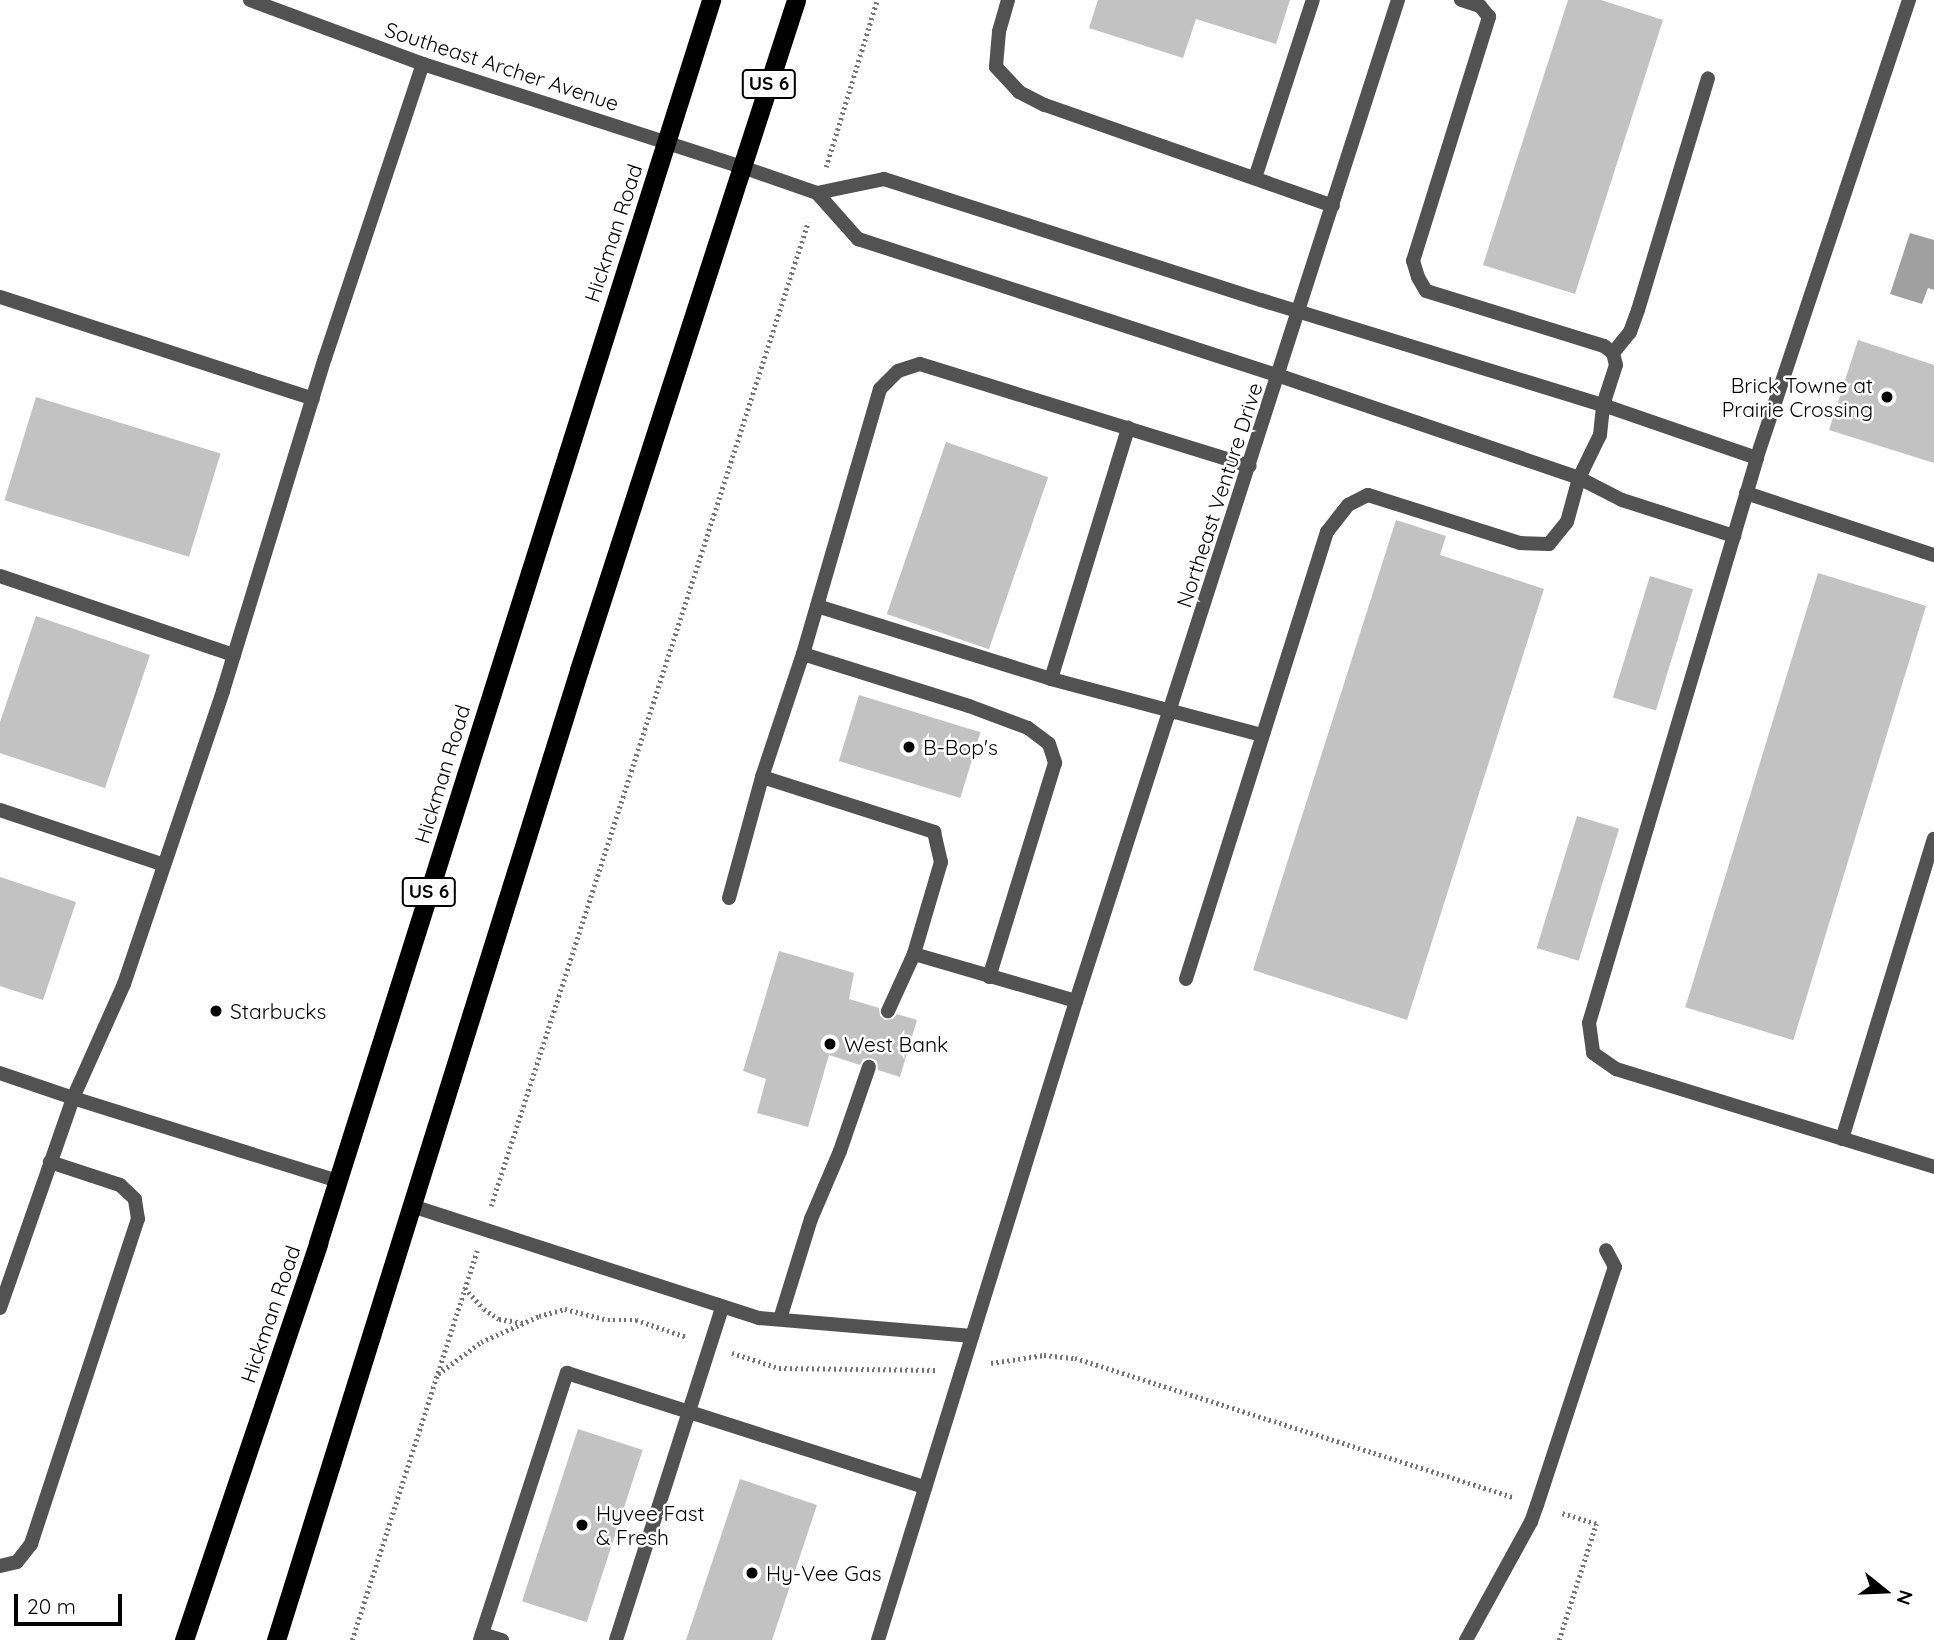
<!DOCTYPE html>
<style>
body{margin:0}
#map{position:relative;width:1934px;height:1640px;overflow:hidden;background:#fff;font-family:Quicksand,sans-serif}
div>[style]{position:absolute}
.water>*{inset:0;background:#a0a0a0}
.building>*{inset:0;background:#c2c2c2;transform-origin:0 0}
.path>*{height:4.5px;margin-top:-2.25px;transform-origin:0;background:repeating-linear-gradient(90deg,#747474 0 2px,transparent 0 5.5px)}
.service>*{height:14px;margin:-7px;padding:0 7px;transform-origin:7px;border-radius:7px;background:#525252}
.minor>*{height:14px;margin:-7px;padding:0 7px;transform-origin:7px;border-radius:7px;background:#525252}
.trunk>*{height:19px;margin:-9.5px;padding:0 9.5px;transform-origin:9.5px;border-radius:9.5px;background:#000}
.dots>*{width:19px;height:19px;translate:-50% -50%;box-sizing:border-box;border:4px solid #fff;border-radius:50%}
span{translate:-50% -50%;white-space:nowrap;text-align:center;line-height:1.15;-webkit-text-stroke:5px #fff;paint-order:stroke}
.shield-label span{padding:2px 5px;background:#fff;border:2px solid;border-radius:5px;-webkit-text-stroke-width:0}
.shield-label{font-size:19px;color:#000;font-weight:700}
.street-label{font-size:21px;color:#000}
.poi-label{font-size:21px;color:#000}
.right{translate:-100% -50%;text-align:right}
.left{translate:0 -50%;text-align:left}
.north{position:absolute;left:1850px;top:1556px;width:70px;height:70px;-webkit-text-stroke:5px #fff;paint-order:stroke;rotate:108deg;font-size:19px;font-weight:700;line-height:28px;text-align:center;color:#000}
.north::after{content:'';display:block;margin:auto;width:24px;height:32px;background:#000;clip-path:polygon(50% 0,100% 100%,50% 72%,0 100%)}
.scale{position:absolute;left:14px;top:1594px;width:108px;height:32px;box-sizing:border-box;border:4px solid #000;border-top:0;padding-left:9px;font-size:21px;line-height:24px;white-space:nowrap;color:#000;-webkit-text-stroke:5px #fff;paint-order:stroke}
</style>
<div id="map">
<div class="water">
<div style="clip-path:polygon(1910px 233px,1934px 240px,1934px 290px,1928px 288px,1922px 304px,1890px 294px)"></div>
</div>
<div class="building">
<div style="clip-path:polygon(1098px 0,1290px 0,1276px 44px,1196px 19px,1183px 58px,1089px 28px)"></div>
<div style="clip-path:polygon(1568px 0,1601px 0,1663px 20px,1575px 294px,1483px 265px)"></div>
<div style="clip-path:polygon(1858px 340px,1934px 365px,1934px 463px,1829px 430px)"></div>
<div style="left:36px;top:397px;width:193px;height:108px;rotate:17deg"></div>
<div style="left:946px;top:442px;width:108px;height:182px;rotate:19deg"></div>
<div style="clip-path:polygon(1396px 520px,1446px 536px,1440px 555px,1544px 589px,1407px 1020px,1253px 970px)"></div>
<div style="left:1818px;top:573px;width:113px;height:454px;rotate:17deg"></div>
<div style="left:1650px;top:576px;width:45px;height:127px;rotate:17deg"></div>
<div style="clip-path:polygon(36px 616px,150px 655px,105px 788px,0 753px,0 722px)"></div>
<div style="left:859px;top:695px;width:127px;height:69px;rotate:17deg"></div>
<div style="left:1577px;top:816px;width:44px;height:138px;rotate:17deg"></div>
<div style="clip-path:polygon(0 877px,76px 902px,43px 1000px,0 986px)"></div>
<div style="clip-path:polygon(779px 951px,854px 973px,849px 999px,879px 1008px,880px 1016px,885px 1020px,893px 1019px,897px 1014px,917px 1020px,900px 1077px,878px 1070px,877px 1061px,871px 1058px,863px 1059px,860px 1065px,829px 1055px,808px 1127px,757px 1113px,766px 1079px,743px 1071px)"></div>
<div style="left:578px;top:1429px;width:68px;height:181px;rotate:18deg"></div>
<div style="clip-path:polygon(740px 1479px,817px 1505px,772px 1640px,686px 1640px)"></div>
</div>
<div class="path">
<div style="left:826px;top:167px;width:175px;rotate:-73deg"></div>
<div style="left:491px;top:1206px;width:1034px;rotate:-72.14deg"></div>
<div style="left:465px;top:1288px;width:28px;rotate:48deg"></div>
<div style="left:484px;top:1309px;width:18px;rotate:34deg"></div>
<div style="left:499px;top:1319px;width:25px;rotate:9deg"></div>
<div style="left:732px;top:1353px;width:49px;rotate:17.7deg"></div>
<div style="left:779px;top:1368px;width:158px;rotate:0.7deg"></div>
<div style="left:991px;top:1363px;width:54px;rotate:-8.6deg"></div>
<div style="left:1044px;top:1355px;width:31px;rotate:6deg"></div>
<div style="left:1075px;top:1358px;width:460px;rotate:17.6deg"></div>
<div style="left:438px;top:1374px;width:54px;rotate:-36.7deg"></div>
<div style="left:481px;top:1342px;width:64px;rotate:-24.1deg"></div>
<div style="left:539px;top:1316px;width:27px;rotate:-15deg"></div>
<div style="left:565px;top:1309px;width:44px;rotate:14.3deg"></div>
<div style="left:608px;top:1320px;width:28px"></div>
<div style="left:636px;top:1320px;width:54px;rotate:18.4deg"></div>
<div style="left:352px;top:1640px;width:409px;rotate:-72.2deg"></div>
<div style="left:1559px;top:1640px;width:122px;rotate:-72.3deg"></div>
<div style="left:1596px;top:1524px;width:37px;rotate:-163deg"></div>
</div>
<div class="service">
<div style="left:1008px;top:0;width:33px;rotate:106deg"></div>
<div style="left:999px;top:32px;width:35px;rotate:95deg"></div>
<div style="left:996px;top:67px;width:34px;rotate:47deg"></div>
<div style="left:1019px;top:92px;width:29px;rotate:27deg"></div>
<div style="left:1045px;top:105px;width:305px;rotate:19.3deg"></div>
<div style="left:742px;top:167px;width:79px;rotate:19.1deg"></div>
<div style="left:817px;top:193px;width:62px;rotate:48.3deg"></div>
<div style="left:858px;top:239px;width:444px;rotate:18deg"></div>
<div style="left:1280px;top:376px;width:316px;rotate:18.8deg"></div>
<div style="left:1579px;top:478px;width:48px;rotate:27.1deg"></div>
<div style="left:1622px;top:500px;width:118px;rotate:17.8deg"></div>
<div style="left:1255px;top:178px;width:187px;rotate:-72deg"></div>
<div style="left:817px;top:193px;width:68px;rotate:-11.8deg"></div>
<div style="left:884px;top:179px;width:396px;rotate:17.8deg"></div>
<div style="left:1261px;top:300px;width:358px;rotate:17.1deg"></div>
<div style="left:1603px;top:405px;width:163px;rotate:19deg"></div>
<div style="left:0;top:297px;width:329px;rotate:18deg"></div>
<div style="left:1613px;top:353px;width:27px;rotate:-51deg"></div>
<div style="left:1630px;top:332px;width:23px;rotate:-70deg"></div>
<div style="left:1638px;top:310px;width:242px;rotate:-73.2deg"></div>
<div style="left:0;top:576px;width:247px;rotate:18.7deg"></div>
<div style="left:817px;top:606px;width:245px;rotate:17.3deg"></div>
<div style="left:1051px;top:679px;width:218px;rotate:14.9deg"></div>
<div style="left:803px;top:654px;width:174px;rotate:17.4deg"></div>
<div style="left:969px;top:706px;width:63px;rotate:20.4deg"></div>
<div style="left:1028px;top:728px;width:26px;rotate:37deg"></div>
<div style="left:1049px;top:744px;width:20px;rotate:72deg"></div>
<div style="left:1055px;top:763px;width:224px;rotate:107.1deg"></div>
<div style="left:1051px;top:679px;width:263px;rotate:-72.9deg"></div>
<div style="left:762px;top:777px;width:181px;rotate:17.7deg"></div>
<div style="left:934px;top:832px;width:31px;rotate:77deg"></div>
<div style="left:941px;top:862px;width:96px;rotate:106.4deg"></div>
<div style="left:0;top:810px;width:173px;rotate:18.5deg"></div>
<div style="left:729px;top:898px;width:125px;rotate:-74.7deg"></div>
<div style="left:762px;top:777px;width:130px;rotate:-71.6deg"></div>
<div style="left:803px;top:654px;width:276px;rotate:-73.8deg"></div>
<div style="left:880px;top:389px;width:25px;rotate:-45deg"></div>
<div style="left:898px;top:371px;width:23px;rotate:-18deg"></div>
<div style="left:920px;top:364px;width:345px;rotate:17.2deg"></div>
<div style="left:1186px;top:979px;width:469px;rotate:-72.5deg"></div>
<div style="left:1327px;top:532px;width:34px;rotate:-52deg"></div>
<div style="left:1348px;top:505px;width:22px;rotate:-27deg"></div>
<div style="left:1368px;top:495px;width:159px;rotate:17.5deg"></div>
<div style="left:1520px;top:543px;width:29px;rotate:2deg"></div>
<div style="left:1549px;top:544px;width:28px;rotate:-51deg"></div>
<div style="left:1567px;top:522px;width:46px;rotate:-74.7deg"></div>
<div style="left:1579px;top:478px;width:48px;rotate:-64deg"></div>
<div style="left:1600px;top:435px;width:30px;rotate:-84deg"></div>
<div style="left:1603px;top:405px;width:42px;rotate:-72deg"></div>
<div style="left:1616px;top:365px;width:12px;rotate:-104deg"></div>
<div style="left:1613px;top:353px;width:11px;rotate:-142deg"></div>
<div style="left:1604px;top:346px;width:186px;rotate:-162.8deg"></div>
<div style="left:1426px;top:291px;width:16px;rotate:-120deg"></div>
<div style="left:1418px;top:277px;width:17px;rotate:-107deg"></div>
<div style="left:1413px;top:261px;width:256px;rotate:-72.7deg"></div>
<div style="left:1489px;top:17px;width:14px;rotate:-129deg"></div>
<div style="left:1480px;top:6px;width:20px;rotate:-162deg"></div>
<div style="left:0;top:1073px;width:77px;rotate:18.9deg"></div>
<div style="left:73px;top:1098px;width:125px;rotate:-65.9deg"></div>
<div style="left:124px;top:984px;width:309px;rotate:-71.3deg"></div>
<div style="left:223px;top:691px;width:348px;rotate:-73deg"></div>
<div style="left:325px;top:358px;width:310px;rotate:-71.6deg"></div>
<div style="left:1842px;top:1139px;width:314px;rotate:-73deg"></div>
<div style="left:412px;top:1206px;width:365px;rotate:17.9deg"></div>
<div style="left:759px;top:1318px;width:214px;rotate:4.8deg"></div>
<div style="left:0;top:1308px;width:222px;rotate:-70.8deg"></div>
<div style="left:73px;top:1098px;width:278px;rotate:17.4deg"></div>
<div style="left:780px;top:1319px;width:105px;rotate:-72.8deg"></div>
<div style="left:811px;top:1219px;width:74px;rotate:-66.9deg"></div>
<div style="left:840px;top:1151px;width:89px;rotate:-71deg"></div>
<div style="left:0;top:1566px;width:17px;rotate:-13deg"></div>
<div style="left:17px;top:1562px;width:23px;rotate:-52deg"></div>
<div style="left:31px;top:1544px;width:342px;rotate:-71.8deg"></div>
<div style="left:138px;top:1219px;width:20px;rotate:-99deg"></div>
<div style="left:135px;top:1199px;width:21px;rotate:-137deg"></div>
<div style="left:120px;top:1185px;width:74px;rotate:-161.8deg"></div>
<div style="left:482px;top:1634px;width:21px;rotate:17deg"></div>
<div style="left:480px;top:1640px;width:281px;rotate:-72deg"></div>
<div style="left:567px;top:1373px;width:376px;rotate:17.7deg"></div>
<div style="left:616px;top:1640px;width:349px;rotate:-72.3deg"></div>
<div style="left:878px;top:1640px;width:669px;rotate:-72.78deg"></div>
<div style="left:1076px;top:1001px;width:169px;rotate:-163.8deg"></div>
<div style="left:914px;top:954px;width:63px;rotate:114.5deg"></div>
<div style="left:1466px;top:1640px;width:135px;rotate:-61.2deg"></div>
<div style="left:1531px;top:1522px;width:18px;rotate:-71deg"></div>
<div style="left:1537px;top:1505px;width:250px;rotate:-71.9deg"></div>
<div style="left:1615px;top:1267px;width:19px;rotate:-118deg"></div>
</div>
<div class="minor">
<div style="left:250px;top:0;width:184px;rotate:20.3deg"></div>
<div style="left:423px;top:64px;width:335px;rotate:17.9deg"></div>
<div style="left:1909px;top:0;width:483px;rotate:108.4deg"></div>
<div style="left:1757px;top:458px;width:589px;rotate:106.56deg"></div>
<div style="left:1589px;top:1023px;width:30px;rotate:82deg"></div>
<div style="left:1593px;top:1053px;width:28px;rotate:35deg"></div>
<div style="left:1616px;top:1069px;width:333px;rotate:17.1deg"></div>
<div style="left:1746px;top:493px;width:198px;rotate:18.3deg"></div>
<div style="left:1076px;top:1001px;width:1052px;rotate:-72.17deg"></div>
</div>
<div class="trunk">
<div style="left:184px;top:1640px;width:419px;rotate:-71.3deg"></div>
<div style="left:318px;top:1243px;width:1304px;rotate:-72.45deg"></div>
<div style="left:276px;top:1640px;width:1016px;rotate:-72.65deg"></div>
<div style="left:579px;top:670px;width:704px;rotate:-72.05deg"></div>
</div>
<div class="dots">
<div style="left:1887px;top:397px;background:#000"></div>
<div style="left:909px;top:747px;background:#000"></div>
<div style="left:216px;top:1011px;background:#000"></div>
<div style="left:830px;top:1044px;background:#000"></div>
<div style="left:582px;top:1525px;background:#000"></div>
<div style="left:752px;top:1573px;background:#000"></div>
</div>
<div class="shield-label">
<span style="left:769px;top:84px">US 6</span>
<span style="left:429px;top:892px">US 6</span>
</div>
<div class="street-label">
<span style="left:502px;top:66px;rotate:18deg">Southeast Archer Avenue</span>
<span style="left:613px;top:233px;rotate:-72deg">Hickman Road</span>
<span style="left:1219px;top:495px;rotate:-72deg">Northeast Venture Drive</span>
<span style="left:442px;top:774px;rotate:-73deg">Hickman Road</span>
<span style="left:270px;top:1314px;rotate:-71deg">Hickman Road</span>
</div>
<div class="poi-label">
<span class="right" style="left:1873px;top:397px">Brick Towne at<br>Prairie Crossing</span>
<span class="left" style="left:923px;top:747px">B-Bop's</span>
<span class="left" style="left:230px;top:1011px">Starbucks</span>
<span class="left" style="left:844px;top:1044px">West Bank</span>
<span class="left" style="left:596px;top:1525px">Hyvee Fast<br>&amp; Fresh</span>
<span class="left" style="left:766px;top:1573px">Hy-Vee Gas</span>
</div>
<div class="north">N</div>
<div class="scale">20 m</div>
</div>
